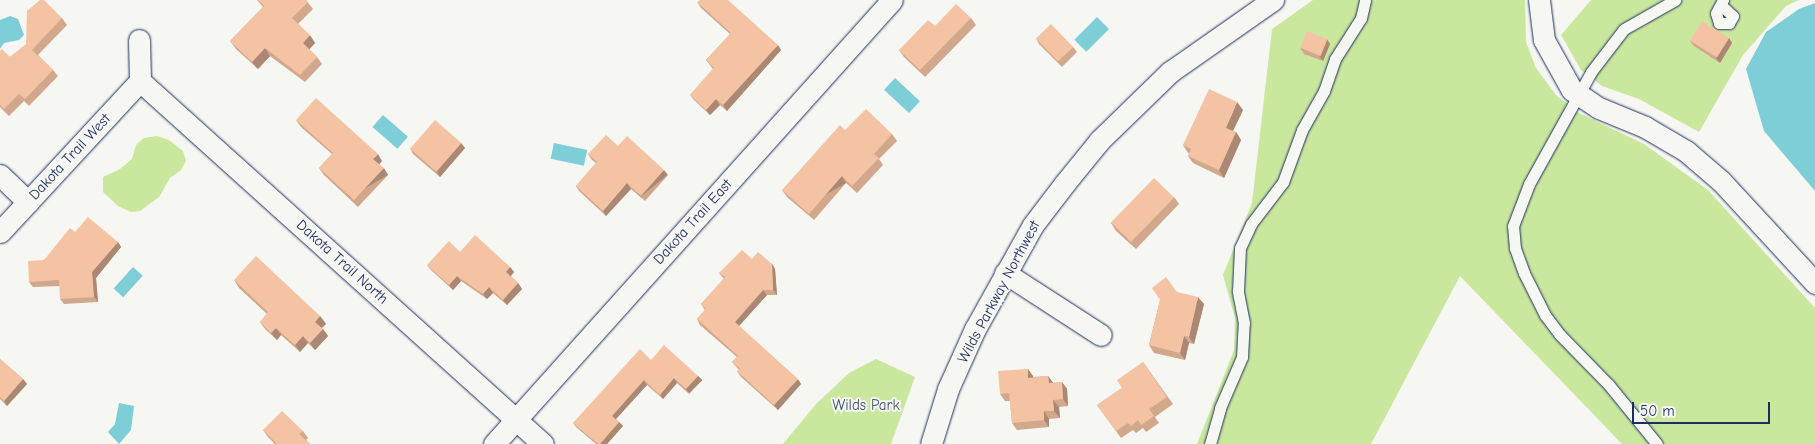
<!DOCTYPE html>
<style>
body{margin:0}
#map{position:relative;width:1815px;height:444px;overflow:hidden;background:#f6f6f2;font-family:"Comic Neue",sans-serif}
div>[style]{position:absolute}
.green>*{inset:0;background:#cae79e}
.water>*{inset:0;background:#7dced7;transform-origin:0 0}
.roads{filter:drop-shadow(0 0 1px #1b2f5e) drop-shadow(0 0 1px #1b2f5e)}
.service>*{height:11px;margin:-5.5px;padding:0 5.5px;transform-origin:5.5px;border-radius:5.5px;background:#f6f6f2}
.minor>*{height:21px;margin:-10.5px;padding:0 10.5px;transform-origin:10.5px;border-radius:10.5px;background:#f6f6f2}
.wall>*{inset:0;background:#d2a88d}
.shaded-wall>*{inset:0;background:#ab8873;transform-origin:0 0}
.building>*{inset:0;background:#f4c3a4;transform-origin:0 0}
span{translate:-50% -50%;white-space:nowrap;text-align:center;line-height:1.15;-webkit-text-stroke:4px #f6f6f2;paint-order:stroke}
.street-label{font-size:15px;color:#1b2f5e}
.park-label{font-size:15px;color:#3e546b}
.scale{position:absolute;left:1632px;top:402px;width:138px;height:22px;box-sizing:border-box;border:2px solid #1b2f5e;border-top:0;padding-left:6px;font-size:15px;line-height:18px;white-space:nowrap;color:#1b2f5e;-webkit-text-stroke:4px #f6f6f2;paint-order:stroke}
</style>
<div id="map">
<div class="green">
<div style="clip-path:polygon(1313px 0,1525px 0,1526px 42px,1536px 68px,1556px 95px,1579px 113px,1644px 144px,1708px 190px,1815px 308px,1815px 444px,1622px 444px,1460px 276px,1371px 444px,1197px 444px,1234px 350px,1235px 318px,1223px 275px,1252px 203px,1272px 29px)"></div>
<div style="clip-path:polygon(1591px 0,1799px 0,1786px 6px,1743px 55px,1699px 132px,1639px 99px,1602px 86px,1581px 70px,1561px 35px)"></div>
<div style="clip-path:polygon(157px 136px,169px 140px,183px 151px,186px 161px,181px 170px,170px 178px,159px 197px,140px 211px,131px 212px,118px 206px,103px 192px,103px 177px,120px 169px,132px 159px,136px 145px,144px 138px)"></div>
<div style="clip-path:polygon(876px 359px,915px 377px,891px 444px,783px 444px,816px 404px,849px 373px)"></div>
</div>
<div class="water">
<div style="clip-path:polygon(1815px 3px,1815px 191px,1764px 131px,1746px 69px,1766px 32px,1799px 9px)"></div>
<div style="clip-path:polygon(10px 16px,18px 19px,24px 35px,19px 40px,4px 43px,0 49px,0 20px)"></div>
<div style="left:1097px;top:17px;width:17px;height:32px;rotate:45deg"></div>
<div style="left:895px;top:78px;width:34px;height:16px;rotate:43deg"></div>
<div style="left:383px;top:115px;width:33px;height:16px;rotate:41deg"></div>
<div style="left:554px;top:143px;width:34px;height:16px;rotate:12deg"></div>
<div style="left:133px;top:267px;width:13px;height:29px;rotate:42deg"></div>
<div style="clip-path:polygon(119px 403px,134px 406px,131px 430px,119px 444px,108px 432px,115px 424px)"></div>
</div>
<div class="roads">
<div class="service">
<div style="left:1721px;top:5px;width:16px;rotate:43deg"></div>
<div style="left:1733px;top:16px;width:8px;rotate:120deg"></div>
<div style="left:1729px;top:23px;width:10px;rotate:180deg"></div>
<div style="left:1719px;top:23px;width:10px;rotate:-107deg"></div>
<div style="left:1716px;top:13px;width:15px;rotate:-62deg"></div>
<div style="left:1210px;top:444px;width:37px;rotate:-74deg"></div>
<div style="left:1220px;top:408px;width:56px;rotate:-66.7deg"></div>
<div style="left:1242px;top:357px;width:34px;rotate:-87deg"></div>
<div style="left:1244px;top:323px;width:33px;rotate:-101deg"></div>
<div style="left:1238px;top:291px;width:43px;rotate:-87.3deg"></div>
<div style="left:1240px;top:248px;width:26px;rotate:-65deg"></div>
<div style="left:1251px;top:224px;width:53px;rotate:-52.7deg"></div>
<div style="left:1283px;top:182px;width:55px;rotate:-69.9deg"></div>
<div style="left:1302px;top:130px;width:45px;rotate:-60.6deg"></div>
<div style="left:1324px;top:91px;width:34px;rotate:-71deg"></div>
<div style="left:1335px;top:59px;width:49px;rotate:-57.6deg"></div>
<div style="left:1361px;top:18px;width:18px;rotate:-77deg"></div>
<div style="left:1657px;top:444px;width:77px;rotate:-129.2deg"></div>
<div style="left:1608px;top:384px;width:69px;rotate:-134.4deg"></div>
<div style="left:1560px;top:335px;width:25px;rotate:-127deg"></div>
<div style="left:1545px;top:315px;width:47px;rotate:-116.6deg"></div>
<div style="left:1524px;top:273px;width:27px;rotate:-110deg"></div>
<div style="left:1515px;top:248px;width:22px;rotate:-95deg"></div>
<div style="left:1513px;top:226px;width:45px;rotate:-69.1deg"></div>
<div style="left:1529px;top:184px;width:128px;rotate:-61deg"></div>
<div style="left:1591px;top:72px;width:54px;rotate:-52.5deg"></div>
<div style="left:1624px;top:29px;width:59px;rotate:-29.6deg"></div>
</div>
<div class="minor">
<div style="left:1539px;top:0;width:40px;rotate:82.9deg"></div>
<div style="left:1544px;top:40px;width:57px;rotate:60.8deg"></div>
<div style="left:1572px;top:90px;width:32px;rotate:34deg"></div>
<div style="left:1599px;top:108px;width:50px;rotate:22.4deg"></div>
<div style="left:1645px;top:127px;width:48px;rotate:30.3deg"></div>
<div style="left:1686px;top:151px;width:46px;rotate:40.6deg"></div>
<div style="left:1721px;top:181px;width:139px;rotate:47.3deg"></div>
<div style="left:139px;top:40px;width:41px;rotate:88.6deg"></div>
<div style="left:140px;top:81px;width:542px;rotate:42.01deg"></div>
<div style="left:0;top:175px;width:39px;rotate:44deg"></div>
<div style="left:0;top:232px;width:206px;rotate:-47.2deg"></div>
<div style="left:1005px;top:273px;width:114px;rotate:32.9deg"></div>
<div style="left:494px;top:444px;width:596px;rotate:-48.13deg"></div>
<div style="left:931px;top:444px;width:58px;rotate:-72.8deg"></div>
<div style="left:948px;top:389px;width:66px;rotate:-65.8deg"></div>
<div style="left:975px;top:329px;width:119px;rotate:-60.9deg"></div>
<div style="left:1033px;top:225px;width:53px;rotate:-52.7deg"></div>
<div style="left:1065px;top:183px;width:55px;rotate:-50.9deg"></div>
<div style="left:1100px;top:140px;width:98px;rotate:-44.2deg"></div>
<div style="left:1170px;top:72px;width:126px;rotate:-35deg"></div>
</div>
</div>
<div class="wall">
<div style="clip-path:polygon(257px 0,306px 0,313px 9px,298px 24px,315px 43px,309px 49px,317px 57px,322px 64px,305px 82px,270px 56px,258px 69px,236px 49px,230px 41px,263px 7px)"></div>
<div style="clip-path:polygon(697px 2px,781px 50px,727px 111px,720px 105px,710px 115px,694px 100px,690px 95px,713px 69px,706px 60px,730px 34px,701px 8px)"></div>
<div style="clip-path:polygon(62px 18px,67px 25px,38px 55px,53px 70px,58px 76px,29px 106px,24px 101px,9px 116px,0 107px,0 51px,10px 57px)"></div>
<div style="clip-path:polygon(971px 18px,976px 25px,925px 77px,904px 57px,899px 50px,935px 26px)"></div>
<div style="clip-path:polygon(1036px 38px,1073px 47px,1077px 52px,1062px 67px,1039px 44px)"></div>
<div style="clip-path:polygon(1729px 38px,1732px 43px,1720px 63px,1694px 46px,1690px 41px)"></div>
<div style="clip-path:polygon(1330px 44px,1323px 61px,1304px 54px,1300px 48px)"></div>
<div style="clip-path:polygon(1243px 110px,1233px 131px,1236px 132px,1241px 140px,1224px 178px,1193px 163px,1188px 156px,1189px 153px,1188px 153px,1183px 145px)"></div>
<div style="clip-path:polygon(296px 120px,382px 161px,379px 164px,388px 175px,358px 207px,324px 175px,319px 168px,332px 154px,301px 127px)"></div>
<div style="clip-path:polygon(845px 130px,892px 134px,897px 141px,879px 159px,883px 165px,857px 193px,846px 183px,814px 220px,787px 197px,782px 190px)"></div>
<div style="clip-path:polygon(461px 143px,465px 148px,440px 177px,413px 154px,410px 148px)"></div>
<div style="clip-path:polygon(618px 146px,668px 175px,645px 201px,631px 189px,606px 216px,579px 191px,576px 186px,596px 163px,592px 160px,588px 154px)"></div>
<div style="clip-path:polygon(1174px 197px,1179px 204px,1136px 249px,1116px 231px,1111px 223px)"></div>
<div style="clip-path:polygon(75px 232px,118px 242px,121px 247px,96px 278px,98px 302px,64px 304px,60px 299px,60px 286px,33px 287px,29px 282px,44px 260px)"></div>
<div style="clip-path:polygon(460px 252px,510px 267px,514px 272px,511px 276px,518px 283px,522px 289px,507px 305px,493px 293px,487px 299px,461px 281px,453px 290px,431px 270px,427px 265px)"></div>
<div style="clip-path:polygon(752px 259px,772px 264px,775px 269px,777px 295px,767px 295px,739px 326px,801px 384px,778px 410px,741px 377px,737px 371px,739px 370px,732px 362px,737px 357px,700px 325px,697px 319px,705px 310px,701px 304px,724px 279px,719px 273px)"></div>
<div style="clip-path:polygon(234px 280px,320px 316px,326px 324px,322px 328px,328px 336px,315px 350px,308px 343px,300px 352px,281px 335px,277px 340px,265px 329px,260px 322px,267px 314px,239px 288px)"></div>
<div style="clip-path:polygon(1177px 292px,1204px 304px,1194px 344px,1189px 343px,1185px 360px,1154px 353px,1149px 345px,1160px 300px)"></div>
<div style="clip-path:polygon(0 359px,23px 379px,27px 384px,7px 406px,0 399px)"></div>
<div style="clip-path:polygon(651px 360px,698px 376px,702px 380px,689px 394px,677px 383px,663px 399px,647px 385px,616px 419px,623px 426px,607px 444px,596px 444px,576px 427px,573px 423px)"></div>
<div style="clip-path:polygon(1143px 362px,1173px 404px,1155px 417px,1159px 423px,1146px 432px,1143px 428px,1136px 433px,1133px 430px,1121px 438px,1097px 405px,1122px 388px)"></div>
<div style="clip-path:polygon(1028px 369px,1033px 377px,1048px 376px,1053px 383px,1062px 382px,1067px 389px,1068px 406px,1059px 407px,1060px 418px,1049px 419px,1049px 427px,1017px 430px,1012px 423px,1010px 401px,1005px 401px,1000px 394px)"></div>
<div style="clip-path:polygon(263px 430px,303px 431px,308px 438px,306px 440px,310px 444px,275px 444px,268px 437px)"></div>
</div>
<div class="shaded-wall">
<div style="clip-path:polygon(310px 35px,315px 43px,308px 51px,303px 43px)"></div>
<div style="clip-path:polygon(1729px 38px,1732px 43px,1720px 63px,1716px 58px)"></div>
<div style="clip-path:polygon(1327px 39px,1330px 44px,1323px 61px,1319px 56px)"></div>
<div style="clip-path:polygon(778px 45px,781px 50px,727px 111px,723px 105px)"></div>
<div style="clip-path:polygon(265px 48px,270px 56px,258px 69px,252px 62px)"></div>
<div style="clip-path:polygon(716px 99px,720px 105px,710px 115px,706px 110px)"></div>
<div style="clip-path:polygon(1237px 102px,1243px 110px,1231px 135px,1226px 128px)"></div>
<div style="clip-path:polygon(1236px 132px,1241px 140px,1224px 178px,1219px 170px)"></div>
<div style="clip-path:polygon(461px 143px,465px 148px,440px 177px,436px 171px)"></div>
<div style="clip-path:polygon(378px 154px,382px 161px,378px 166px,373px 159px)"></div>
<div style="left:384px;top:168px;width:8px;height:44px;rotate:60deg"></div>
<div style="left:664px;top:170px;width:6px;height:35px;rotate:51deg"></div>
<div style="left:842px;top:176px;width:8px;height:50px;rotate:60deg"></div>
<div style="clip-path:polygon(627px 183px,631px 189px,606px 216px,603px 211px)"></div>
<div style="clip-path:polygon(118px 242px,121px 247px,96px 278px,98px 302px,94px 297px,92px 272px)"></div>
<div style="clip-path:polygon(772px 264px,775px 269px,777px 295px,773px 290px)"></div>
<div style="clip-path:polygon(510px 267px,514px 272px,510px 277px,506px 272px)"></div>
<div style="clip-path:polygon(457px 276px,461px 281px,453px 290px,449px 285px)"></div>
<div style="clip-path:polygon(518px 283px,522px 289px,507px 305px,503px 300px)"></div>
<div style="clip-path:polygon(489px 287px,493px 293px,487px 299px,483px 294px)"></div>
<div style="clip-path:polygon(763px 290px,767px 295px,738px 327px,735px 322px)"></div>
<div style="clip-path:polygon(1198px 297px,1204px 304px,1194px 344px,1189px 337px)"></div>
<div style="clip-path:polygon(320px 316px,326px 324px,320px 329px,315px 322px)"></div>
<div style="clip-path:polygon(276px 328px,281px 335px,277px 340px,271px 333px)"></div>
<div style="clip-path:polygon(323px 329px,328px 336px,315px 350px,310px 343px)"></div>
<div style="clip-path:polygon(303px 336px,308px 343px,300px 352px,295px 345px)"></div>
<div style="clip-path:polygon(1184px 336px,1189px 343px,1185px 360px,1180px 353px)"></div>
<div style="clip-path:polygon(1028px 369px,1033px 376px,1034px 385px,1028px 378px)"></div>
<div style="left:698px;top:376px;width:6px;height:18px;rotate:45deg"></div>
<div style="clip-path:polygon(1048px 376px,1054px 384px,1049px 383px)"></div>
<div style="clip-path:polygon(674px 378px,677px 383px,663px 399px,660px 395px)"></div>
<div style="clip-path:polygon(23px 379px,27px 384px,7px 406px,4px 401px)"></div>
<div style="clip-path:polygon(798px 379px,801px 384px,778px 410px,774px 405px)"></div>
<div style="clip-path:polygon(644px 380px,647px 385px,615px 420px,612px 416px)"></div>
<div style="clip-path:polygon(1062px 382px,1067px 389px,1068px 406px,1063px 399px)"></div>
<div style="clip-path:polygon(1053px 400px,1059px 407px,1060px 418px,1054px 411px)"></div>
<div style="clip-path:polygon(1044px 411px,1049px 419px,1049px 427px,1044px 420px)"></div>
<div style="clip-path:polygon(619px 422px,623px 426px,607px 444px,600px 444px)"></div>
</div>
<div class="building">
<div style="clip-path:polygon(40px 0,44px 0,62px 18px,32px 50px,53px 70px,25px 99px,19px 94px,4px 109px,0 105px,0 51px,2px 49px,10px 57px,26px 44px,27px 11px)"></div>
<div style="clip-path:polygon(258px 0,306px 0,308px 2px,292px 18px,310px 35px,303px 43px,317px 57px,300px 75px,265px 48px,252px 62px,230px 41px,264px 6px)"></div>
<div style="clip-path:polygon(700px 0,728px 0,778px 45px,723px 105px,716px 99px,706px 110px,690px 95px,714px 68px,706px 60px,731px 33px,697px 2px)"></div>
<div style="clip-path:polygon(956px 4px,971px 18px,920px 70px,899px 50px,928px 20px,935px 26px)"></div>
<div style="left:1702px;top:21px;width:32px;height:23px;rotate:32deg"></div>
<div style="left:1051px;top:24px;width:32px;height:21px;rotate:46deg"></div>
<div style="left:1307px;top:31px;width:22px;height:18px;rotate:22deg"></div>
<div style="clip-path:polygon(1209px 89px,1237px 102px,1226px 128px,1236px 132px,1219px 170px,1188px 156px,1191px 149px,1183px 145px)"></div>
<div style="clip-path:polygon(316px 98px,378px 154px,373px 159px,384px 168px,354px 200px,319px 168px,333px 153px,296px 120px)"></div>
<div style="clip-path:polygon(866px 109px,892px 134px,874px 154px,879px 158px,852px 186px,842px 176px,809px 214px,782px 190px,840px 125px,845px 130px)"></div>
<div style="left:435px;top:120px;width:35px;height:38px;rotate:41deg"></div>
<div style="clip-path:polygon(606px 135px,618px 146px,627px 136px,664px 170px,641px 196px,627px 183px,603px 211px,576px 186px,597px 162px,588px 154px)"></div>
<div style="left:1154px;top:178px;width:28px;height:62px;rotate:44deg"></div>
<div style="clip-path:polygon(88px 217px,118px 242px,92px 272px,94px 297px,60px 299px,59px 280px,29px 282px,28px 261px,44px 260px,70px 228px,75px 232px)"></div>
<div style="clip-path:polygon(475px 235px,510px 267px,506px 272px,518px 283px,503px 300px,489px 287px,483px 294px,457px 276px,449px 285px,427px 265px,449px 241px,460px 252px)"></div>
<div style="clip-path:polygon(742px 250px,752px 259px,758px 252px,772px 264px,773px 290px,763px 290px,735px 322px,798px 379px,774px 405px,737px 371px,740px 369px,732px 362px,738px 356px,697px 319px,706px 309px,701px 304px,725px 277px,719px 273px)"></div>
<div style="clip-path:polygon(256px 256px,320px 316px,315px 322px,323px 329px,310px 343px,303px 336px,295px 345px,276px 328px,271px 333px,260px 322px,268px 312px,234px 280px)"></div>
<div style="clip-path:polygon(1166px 277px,1177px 292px,1198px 297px,1189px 337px,1184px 336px,1180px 353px,1149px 345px,1160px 300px,1152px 288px)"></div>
<div style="clip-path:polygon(664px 345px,698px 376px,686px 389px,674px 378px,660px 395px,644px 380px,612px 416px,619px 422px,600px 444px,598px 444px,573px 423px,640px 349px,651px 360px)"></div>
<div style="clip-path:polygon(0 359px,23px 379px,4px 401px,0 397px)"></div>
<div style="clip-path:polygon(1143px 362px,1167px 397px,1149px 409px,1154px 416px,1141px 425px,1138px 420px,1131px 426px,1128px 423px,1116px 431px,1097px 405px,1122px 388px,1117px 380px)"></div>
<div style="clip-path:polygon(1028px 369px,1028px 378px,1048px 376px,1049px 383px,1062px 382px,1063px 399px,1053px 400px,1054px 411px,1044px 411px,1044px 420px,1012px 423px,1009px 393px,1000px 394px,998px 371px)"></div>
<div style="clip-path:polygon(282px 411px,303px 431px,299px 434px,310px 444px,277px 444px,263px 430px)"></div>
</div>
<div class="street-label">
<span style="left:70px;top:157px;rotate:-47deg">Dakota Trail West</span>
<span style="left:693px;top:222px;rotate:-48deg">Dakota Trail East</span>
<span style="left:342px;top:262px;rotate:42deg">Dakota Trail North</span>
<span style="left:999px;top:292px;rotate:-62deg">Wilds Parkway Northwest</span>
</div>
<div class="park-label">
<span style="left:866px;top:406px">Wilds Park</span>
</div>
<div class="scale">50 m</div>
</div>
